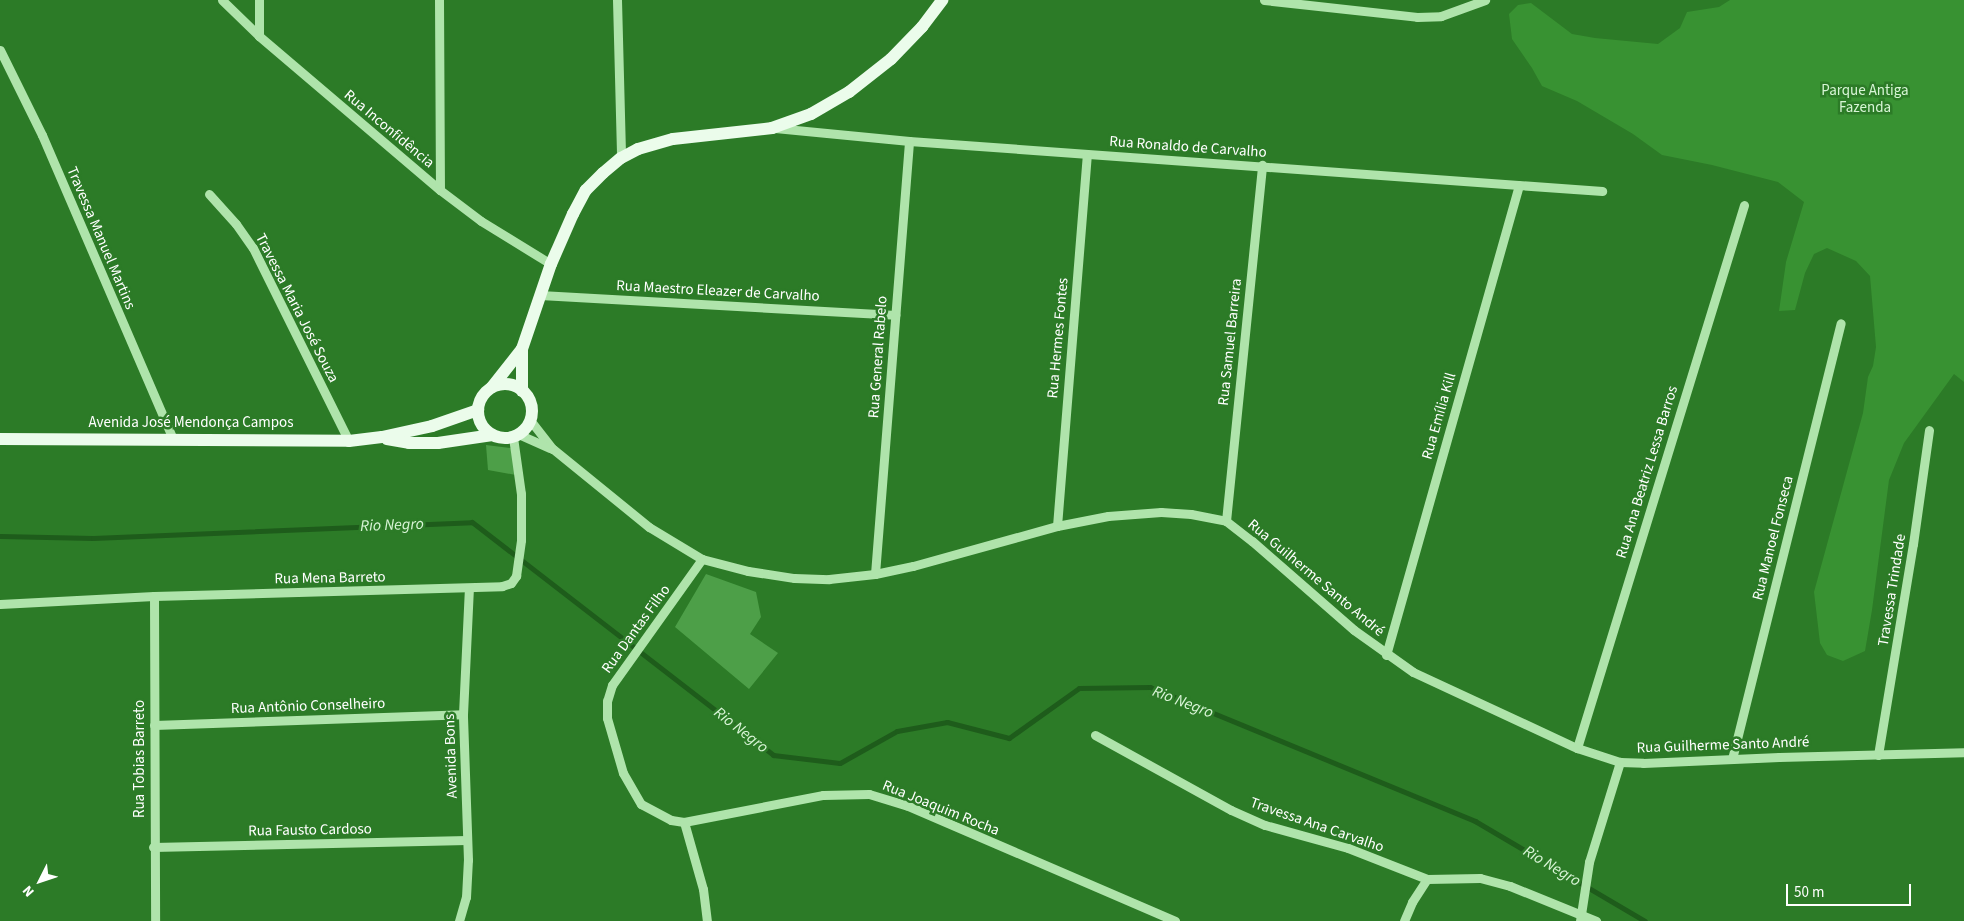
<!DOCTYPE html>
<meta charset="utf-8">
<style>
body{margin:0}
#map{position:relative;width:1964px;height:921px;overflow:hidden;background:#2c7b27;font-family:"Source Sans 3",sans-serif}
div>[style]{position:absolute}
.green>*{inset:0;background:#389232}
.stream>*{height:5px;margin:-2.5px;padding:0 2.5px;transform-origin:2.5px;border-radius:2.5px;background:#1e5c1b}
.building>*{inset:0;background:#4d9f48}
.minor>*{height:9px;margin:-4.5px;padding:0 4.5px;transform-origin:4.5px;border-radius:4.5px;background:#afe4ab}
.major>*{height:12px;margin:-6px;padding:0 6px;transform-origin:6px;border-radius:6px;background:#ebfceb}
.major>.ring{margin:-6px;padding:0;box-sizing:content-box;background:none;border:12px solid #ebfceb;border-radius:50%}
span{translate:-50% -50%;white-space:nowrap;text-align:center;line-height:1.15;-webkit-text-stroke:5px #2c7b27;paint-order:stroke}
.park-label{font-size:15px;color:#d7f5d5}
.street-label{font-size:15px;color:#fff}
.water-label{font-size:16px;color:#d9f5d7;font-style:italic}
.north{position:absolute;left:15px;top:856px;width:50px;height:50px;-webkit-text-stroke:4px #2c7b27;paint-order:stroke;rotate:229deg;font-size:14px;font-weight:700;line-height:20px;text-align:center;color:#fff}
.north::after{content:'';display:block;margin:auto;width:18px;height:22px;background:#fff;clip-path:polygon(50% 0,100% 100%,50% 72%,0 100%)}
.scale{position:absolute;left:1786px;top:884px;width:125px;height:22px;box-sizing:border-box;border:2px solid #fff;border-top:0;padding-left:6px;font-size:15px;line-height:18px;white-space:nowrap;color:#fff;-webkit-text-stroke:4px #2c7b27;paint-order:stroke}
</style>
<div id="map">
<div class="green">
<div style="clip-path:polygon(1730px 0,1964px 0,1964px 382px,1954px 374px,1904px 443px,1889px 480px,1872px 610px,1865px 651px,1843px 661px,1827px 655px,1820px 643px,1814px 592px,1863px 413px,1868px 377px,1873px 366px,1876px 347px,1870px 276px,1856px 261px,1827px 248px,1814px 254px,1805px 273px,1795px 310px,1779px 311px,1786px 262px,1804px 202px,1778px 182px,1712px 165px,1662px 155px,1633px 134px,1577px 101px,1542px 86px,1532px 68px,1512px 39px,1509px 14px,1518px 5px,1531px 3px,1572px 34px,1595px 38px,1658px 44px,1680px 28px,1687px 12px,1719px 7px)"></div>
</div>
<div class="stream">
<div style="left:0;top:536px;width:93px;rotate:1.2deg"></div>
<div style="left:93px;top:538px;width:379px;rotate:-2.4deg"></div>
<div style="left:472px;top:522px;width:381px;rotate:37.7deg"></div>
<div style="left:773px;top:755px;width:67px;rotate:6.8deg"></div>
<div style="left:840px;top:763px;width:65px;rotate:-29.3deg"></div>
<div style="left:897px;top:731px;width:51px;rotate:-10.2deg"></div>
<div style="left:947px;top:722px;width:64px;rotate:14.5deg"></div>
<div style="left:1009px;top:738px;width:86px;rotate:-35.5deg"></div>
<div style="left:1079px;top:688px;width:71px;rotate:-0.8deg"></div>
<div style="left:1150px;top:687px;width:352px;rotate:22.4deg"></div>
<div style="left:1475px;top:821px;width:197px;rotate:30.5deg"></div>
</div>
<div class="building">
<div style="clip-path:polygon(486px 445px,511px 448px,516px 475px,488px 470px)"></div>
<div style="clip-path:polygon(706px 574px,756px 592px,761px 617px,750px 634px,778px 653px,749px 689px,675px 627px)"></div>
</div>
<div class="minor">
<div style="left:222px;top:0;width:52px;rotate:44.2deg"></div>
<div style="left:259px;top:36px;width:238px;rotate:40.4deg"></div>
<div style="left:440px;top:190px;width:51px;rotate:37.1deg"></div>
<div style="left:481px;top:221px;width:82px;rotate:31.6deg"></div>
<div style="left:439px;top:0;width:190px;rotate:89.7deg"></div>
<div style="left:617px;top:0;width:158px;rotate:88.5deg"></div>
<div style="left:1264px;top:0;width:154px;rotate:6.3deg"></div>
<div style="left:1417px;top:17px;width:24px;rotate:-2deg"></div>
<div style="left:1441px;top:16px;width:47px;rotate:-20deg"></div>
<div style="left:259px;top:36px;width:36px;rotate:-90deg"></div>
<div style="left:0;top:50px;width:95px;rotate:63.7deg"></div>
<div style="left:42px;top:135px;width:331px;rotate:66.7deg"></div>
<div style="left:775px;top:128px;width:135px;rotate:5.5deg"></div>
<div style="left:909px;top:141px;width:695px;rotate:4.13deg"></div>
<div style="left:209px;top:194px;width:40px;rotate:48deg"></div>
<div style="left:236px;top:224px;width:29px;rotate:55deg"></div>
<div style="left:253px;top:248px;width:216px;rotate:63.6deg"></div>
<div style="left:540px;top:295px;width:356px;rotate:3.2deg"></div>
<div style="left:530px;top:420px;width:37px;rotate:52deg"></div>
<div style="left:553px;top:449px;width:124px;rotate:39.1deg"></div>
<div style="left:649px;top:527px;width:62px;rotate:31.1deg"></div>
<div style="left:702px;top:559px;width:48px;rotate:14.6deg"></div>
<div style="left:748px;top:571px;width:47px;rotate:8.7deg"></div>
<div style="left:794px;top:578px;width:35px;rotate:2deg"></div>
<div style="left:829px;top:579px;width:46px;rotate:-6.2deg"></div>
<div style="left:875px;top:574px;width:39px;rotate:-12deg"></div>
<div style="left:913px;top:566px;width:149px;rotate:-15.5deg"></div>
<div style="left:1057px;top:526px;width:52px;rotate:-11.1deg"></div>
<div style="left:1108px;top:516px;width:53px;rotate:-4.3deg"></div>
<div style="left:1161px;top:512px;width:30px;rotate:4deg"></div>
<div style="left:1191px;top:514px;width:36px;rotate:11deg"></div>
<div style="left:1226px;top:521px;width:33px;rotate:38deg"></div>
<div style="left:1252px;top:541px;width:135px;rotate:41.1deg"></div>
<div style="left:1354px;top:630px;width:72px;rotate:35.4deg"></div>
<div style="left:1413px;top:672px;width:181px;rotate:24.9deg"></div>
<div style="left:1577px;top:748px;width:45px;rotate:18deg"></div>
<div style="left:1620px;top:762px;width:23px;rotate:2deg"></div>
<div style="left:1643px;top:763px;width:136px;rotate:-2.5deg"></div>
<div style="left:1779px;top:757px;width:185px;rotate:-1.5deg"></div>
<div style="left:518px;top:434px;width:35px;rotate:24deg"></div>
<div style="left:1226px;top:521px;width:358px;rotate:-84.2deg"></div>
<div style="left:1057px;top:526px;width:373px;rotate:-85.4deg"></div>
<div style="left:702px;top:559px;width:155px;rotate:125.5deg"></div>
<div style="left:612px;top:685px;width:17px;rotate:107deg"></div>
<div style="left:607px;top:701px;width:17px;rotate:90deg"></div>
<div style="left:607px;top:718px;width:57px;rotate:73.8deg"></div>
<div style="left:623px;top:773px;width:36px;rotate:60deg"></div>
<div style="left:641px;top:804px;width:34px;rotate:28deg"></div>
<div style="left:671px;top:820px;width:13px;rotate:9deg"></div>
<div style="left:684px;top:822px;width:70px;rotate:74.2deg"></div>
<div style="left:703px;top:889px;width:32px;rotate:83deg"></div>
<div style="left:875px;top:574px;width:434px;rotate:-85.5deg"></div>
<div style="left:154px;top:596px;width:325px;rotate:89.8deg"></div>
<div style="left:0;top:604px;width:154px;rotate:-3deg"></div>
<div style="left:154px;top:596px;width:348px;rotate:-1.6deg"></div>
<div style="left:502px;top:586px;width:9px;rotate:-18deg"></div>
<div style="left:511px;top:583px;width:9px;rotate:-54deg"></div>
<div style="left:516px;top:576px;width:36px;rotate:-82deg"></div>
<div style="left:521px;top:540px;width:46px;rotate:-90deg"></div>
<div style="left:521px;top:494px;width:58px;rotate:-98deg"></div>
<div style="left:1386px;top:655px;width:488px;rotate:-74.2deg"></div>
<div style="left:154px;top:725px;width:309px;rotate:-2deg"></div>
<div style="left:1095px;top:735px;width:155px;rotate:28.9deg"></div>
<div style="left:1231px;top:810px;width:37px;rotate:24deg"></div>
<div style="left:1265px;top:825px;width:86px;rotate:15.5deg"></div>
<div style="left:1348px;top:848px;width:85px;rotate:21.4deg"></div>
<div style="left:1427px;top:879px;width:53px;rotate:-1.1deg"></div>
<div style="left:1480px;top:878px;width:31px;rotate:15deg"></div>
<div style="left:1510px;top:886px;width:93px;rotate:22.1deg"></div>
<div style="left:1577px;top:748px;width:568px;rotate:-72.9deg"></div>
<div style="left:1878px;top:755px;width:214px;rotate:-80.6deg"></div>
<div style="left:1913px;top:544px;width:115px;rotate:-82deg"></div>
<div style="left:1732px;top:759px;width:449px;rotate:-76deg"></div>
<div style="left:684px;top:822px;width:142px;rotate:-11deg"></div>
<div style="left:823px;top:795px;width:46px;rotate:-1.2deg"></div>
<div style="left:869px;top:794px;width:39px;rotate:17deg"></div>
<div style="left:906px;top:805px;width:293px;rotate:23.3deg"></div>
<div style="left:153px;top:847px;width:314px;rotate:-1.3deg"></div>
<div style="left:459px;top:921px;width:25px;rotate:-74deg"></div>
<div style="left:466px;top:897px;width:37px;rotate:-87deg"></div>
<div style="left:468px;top:860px;width:146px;rotate:-92deg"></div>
<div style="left:463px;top:714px;width:125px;rotate:-87.3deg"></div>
<div style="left:1404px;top:921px;width:21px;rotate:-67deg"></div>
<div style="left:1412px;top:902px;width:27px;rotate:-57deg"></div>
<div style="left:1580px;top:921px;width:60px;rotate:-81.3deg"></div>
<div style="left:1589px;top:862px;width:105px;rotate:-72.8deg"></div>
</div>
<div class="major">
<div class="ring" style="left:478px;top:384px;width:42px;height:42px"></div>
<div style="left:492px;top:387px;width:48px;rotate:-51.7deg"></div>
<div style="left:522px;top:391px;width:42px;rotate:-90deg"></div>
<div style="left:522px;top:349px;width:90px;rotate:-71.2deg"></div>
<div style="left:551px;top:264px;width:55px;rotate:-66.3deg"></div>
<div style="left:573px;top:214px;width:27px;rotate:-62deg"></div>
<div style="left:586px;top:190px;width:24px;rotate:-45deg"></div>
<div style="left:603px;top:173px;width:23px;rotate:-40deg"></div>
<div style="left:621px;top:158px;width:19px;rotate:-28deg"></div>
<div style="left:638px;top:149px;width:36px;rotate:-16deg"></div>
<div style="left:673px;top:139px;width:100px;rotate:-6.3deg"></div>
<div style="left:772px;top:128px;width:41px;rotate:-19.7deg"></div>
<div style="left:811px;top:114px;width:44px;rotate:-30.1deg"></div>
<div style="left:849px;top:92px;width:53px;rotate:-38.2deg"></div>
<div style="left:891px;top:59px;width:45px;rotate:-45.9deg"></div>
<div style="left:922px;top:27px;width:34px;rotate:-53deg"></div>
<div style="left:0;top:439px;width:349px;rotate:0.3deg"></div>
<div style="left:349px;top:441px;width:33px;rotate:-7deg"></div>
<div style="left:382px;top:437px;width:51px;rotate:-12.4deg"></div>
<div style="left:432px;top:426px;width:49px;rotate:-19.2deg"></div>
<div style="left:387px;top:439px;width:22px;rotate:10deg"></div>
<div style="left:409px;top:443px;width:29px"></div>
<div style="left:438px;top:443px;width:55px;rotate:-8.4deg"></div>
</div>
<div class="park-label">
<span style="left:1865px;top:99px">Parque Antiga<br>Fazenda</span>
</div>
<div class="street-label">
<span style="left:389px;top:129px;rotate:40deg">Rua Inconfidência</span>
<span style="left:1188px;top:147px;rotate:4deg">Rua Ronaldo de Carvalho</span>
<span style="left:101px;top:238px;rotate:67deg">Travessa Manuel Martins</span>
<span style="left:718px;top:291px;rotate:3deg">Rua Maestro Eleazer de Carvalho</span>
<span style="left:297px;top:308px;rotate:63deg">Travessa Maria José Souza</span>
<span style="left:1058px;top:338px;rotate:-85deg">Rua Hermes Fontes</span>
<span style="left:1230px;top:342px;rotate:-84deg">Rua Samuel Barreira</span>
<span style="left:878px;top:357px;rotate:-86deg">Rua General Rabelo</span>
<span style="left:1439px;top:416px;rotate:-74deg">Rua Emília Kill</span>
<span style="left:191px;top:423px">Avenida José Mendonça Campos</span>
<span style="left:1647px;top:472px;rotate:-73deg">Rua Ana Beatriz Lessa Barros</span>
<span style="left:1773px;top:538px;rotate:-76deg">Rua Manoel Fonseca</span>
<span style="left:330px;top:578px;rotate:-1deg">Rua Mena Barreto</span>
<span style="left:1316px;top:578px;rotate:40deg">Rua Guilherme Santo André</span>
<span style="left:1892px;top:590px;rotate:-81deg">Travessa Trindade</span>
<span style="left:636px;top:629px;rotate:-54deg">Rua Dantas Filho</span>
<span style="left:308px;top:706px;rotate:-2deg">Rua Antônio Conselheiro</span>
<span style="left:1723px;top:745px;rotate:-2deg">Rua Guilherme Santo André</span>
<span style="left:451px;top:756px;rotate:-92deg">Avenida Bons</span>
<span style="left:140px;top:759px;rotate:-90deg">Rua Tobias Barreto</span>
<span style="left:941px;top:808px;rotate:22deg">Rua Joaquim Rocha</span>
<span style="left:1317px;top:825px;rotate:19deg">Travessa Ana Carvalho</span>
<span style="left:310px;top:830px;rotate:-1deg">Rua Fausto Cardoso</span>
</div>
<div class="water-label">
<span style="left:392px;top:525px;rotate:-2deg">Rio Negro</span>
<span style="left:1183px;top:702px;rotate:21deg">Rio Negro</span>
<span style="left:741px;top:730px;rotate:38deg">Rio Negro</span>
<span style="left:1552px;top:866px;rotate:31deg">Rio Negro</span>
</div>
<div class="north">N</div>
<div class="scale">50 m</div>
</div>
